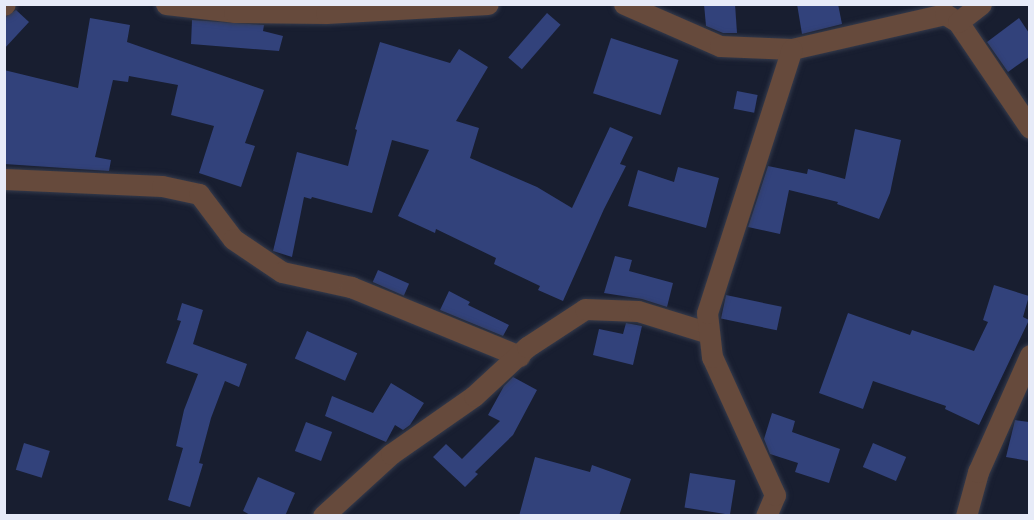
<!DOCTYPE html>
<style>
body{margin:0}
#map{position:relative;width:1034px;height:520px;overflow:hidden;background:#181e30;font-family:"Golos Text",sans-serif}
div>[style]{position:absolute}
.building>*{inset:0;background:#32427b;transform-origin:0 0}
.roads{filter:drop-shadow(0 0 2px #353b4c) drop-shadow(0 0 2px #353b4c)}
.street>*{height:21px;margin:-10.5px;padding:0 10.5px;transform-origin:10.5px;border-radius:10.5px;background:#664a3c}
span{translate:-50% -50%;white-space:nowrap;text-align:center;line-height:1.15;-webkit-text-stroke:4.5px #0f1426;paint-order:stroke}
.frame{position:absolute;inset:0;border:6px solid #e7ebf8;pointer-events:none}
</style>
<div id="map">
<div class="building">
<div style="clip-path:polygon(704px 4px,735px 4px,737px 33px,723px 33px,706px 26px)"></div>
<div style="clip-path:polygon(797px 4px,838px 4px,842px 24px,802px 34px)"></div>
<div style="clip-path:polygon(16px 10px,29px 22px,4px 49px,4px 18px)"></div>
<div style="left:547px;top:13px;width:18px;height:59px;rotate:41deg"></div>
<div style="clip-path:polygon(90px 18px,130px 25px,127px 42px,264px 90px,245px 143px,255px 146px,241px 187px,199px 173px,214px 126px,171px 115px,178px 85px,129px 76px,128px 82px,113px 80px,95px 157px,111px 160px,109px 171px,4px 164px,4px 70px,78px 88px)"></div>
<div style="clip-path:polygon(1019px 18px,1029px 33px,1029px 57px,1008px 72px,987px 42px)"></div>
<div style="clip-path:polygon(192px 20px,264px 25px,263px 31px,283px 36px,279px 51px,191px 44px)"></div>
<div style="left:611px;top:38px;width:71px;height:58px;rotate:18deg"></div>
<div style="clip-path:polygon(380px 42px,450px 63px,459px 49px,488px 67px,456px 121px,479px 128px,470px 158px,537px 187px,572px 208px,610px 127px,633px 137px,620px 164px,626px 166px,604px 209px,563px 301px,538px 290px,540px 286px,494px 264px,496px 258px,436px 229px,435px 233px,398px 216px,429px 150px,392px 140px,372px 213px,312px 197px,311px 199px,304px 197px,292px 257px,273px 251px,297px 152px,348px 166px,357px 130px,355px 129px)"></div>
<div style="left:737px;top:91px;width:21px;height:18px;rotate:11deg"></div>
<div style="clip-path:polygon(855px 129px,901px 140px,890px 193px,879px 219px,837px 204px,838px 202px,789px 190px,780px 234px,748px 227px,768px 166px,807px 174px,808px 169px,845px 179px)"></div>
<div style="clip-path:polygon(678px 167px,719px 178px,706px 228px,628px 206px,638px 170px,674px 182px)"></div>
<div style="clip-path:polygon(615px 256px,632px 260px,629px 271px,673px 283px,667px 307px,642px 299px,604px 293px)"></div>
<div style="left:378px;top:270px;width:34px;height:13px;rotate:24deg"></div>
<div style="clip-path:polygon(994px 285px,1029px 296px,1023px 317px,1029px 320px,979px 425px,945px 409px,946px 406px,873px 381px,863px 409px,819px 393px,848px 313px,910px 335px,912px 330px,974px 351px,988px 322px,983px 320px)"></div>
<div style="clip-path:polygon(449px 291px,470px 302px,468px 305px,509px 325px,503px 336px,440px 310px)"></div>
<div style="left:726px;top:295px;width:57px;height:24px;rotate:12deg"></div>
<div style="clip-path:polygon(182px 303px,203px 310px,193px 344px,247px 364px,239px 387px,225px 381px,211px 418px,199px 463px,203px 464px,190px 507px,168px 500px,183px 448px,176px 446px,184px 410px,198px 374px,166px 363px,181px 321px,177px 320px)"></div>
<div style="clip-path:polygon(626px 323px,642px 326px,633px 365px,593px 355px,599px 329px,623px 334px)"></div>
<div style="left:307px;top:331px;width:55px;height:30px;rotate:24deg"></div>
<div style="clip-path:polygon(513px 377px,537px 390px,513px 435px,475px 472px,478px 474px,465px 487px,433px 457px,446px 444px,462px 459px,500px 421px,488px 415px,504px 386px)"></div>
<div style="clip-path:polygon(391px 383px,424px 403px,410px 425px,403px 430px,395px 425px,386px 442px,325px 416px,332px 396px,373px 413px)"></div>
<div style="clip-path:polygon(772px 413px,795px 421px,792px 432px,840px 449px,829px 483px,795px 472px,798px 463px,770px 454px,764px 439px)"></div>
<div style="clip-path:polygon(1015px 420px,1029px 422px,1029px 461px,1006px 457px)"></div>
<div style="left:306px;top:422px;width:28px;height:31px;rotate:21deg"></div>
<div style="left:24px;top:443px;width:27px;height:28px;rotate:17deg"></div>
<div style="left:873px;top:443px;width:36px;height:26px;rotate:23deg"></div>
<div style="clip-path:polygon(535px 457px,590px 472px,592px 465px,631px 479px,619px 516px,519px 516px)"></div>
<div style="left:690px;top:473px;width:46px;height:35px;rotate:9deg"></div>
<div style="clip-path:polygon(258px 477px,295px 493px,285px 516px,252px 516px,243px 511px)"></div>
</div>
<div class="roads">
<div class="street">
<div style="left:166px;top:4px;width:68px;rotate:6.7deg"></div>
<div style="left:234px;top:12px;width:92px;rotate:0.6deg"></div>
<div style="left:326px;top:13px;width:162px;rotate:-3.2deg"></div>
<div style="left:624px;top:4px;width:105px;rotate:23.6deg"></div>
<div style="left:720px;top:46px;width:72px;rotate:2.4deg"></div>
<div style="left:792px;top:49px;width:157px;rotate:-12.9deg"></div>
<div style="left:945px;top:14px;width:15px;rotate:32deg"></div>
<div style="left:958px;top:22px;width:128px;rotate:55.8deg"></div>
<div style="left:4px;top:5px;width:1px;rotate:-45deg"></div>
<div style="left:958px;top:22px;width:29px;rotate:-38deg"></div>
<div style="left:4px;top:179px;width:158px;rotate:2.5deg"></div>
<div style="left:162px;top:186px;width:38px;rotate:12deg"></div>
<div style="left:199px;top:194px;width:56px;rotate:52.9deg"></div>
<div style="left:233px;top:239px;width:59px;rotate:34deg"></div>
<div style="left:282px;top:272px;width:71px;rotate:12.3deg"></div>
<div style="left:351px;top:287px;width:182px;rotate:22.3deg"></div>
<div style="left:323px;top:516px;width:92px;rotate:-42.4deg"></div>
<div style="left:391px;top:454px;width:101px;rotate:-34.9deg"></div>
<div style="left:474px;top:396px;width:72px;rotate:-42.8deg"></div>
<div style="left:527px;top:347px;width:69px;rotate:-33.2deg"></div>
<div style="left:585px;top:309px;width:53px;rotate:2.2deg"></div>
<div style="left:638px;top:311px;width:74px;rotate:17.2deg"></div>
<div style="left:766px;top:516px;width:23px;rotate:-67deg"></div>
<div style="left:775px;top:495px;width:152px;rotate:-114.5deg"></div>
<div style="left:712px;top:357px;width:44px;rotate:-96.5deg"></div>
<div style="left:707px;top:313px;width:277px;rotate:-72.2deg"></div>
<div style="left:966px;top:516px;width:46px;rotate:-74.7deg"></div>
<div style="left:978px;top:472px;width:128px;rotate:-66deg"></div>
</div>
</div>
<div class="frame"></div>
</div>
